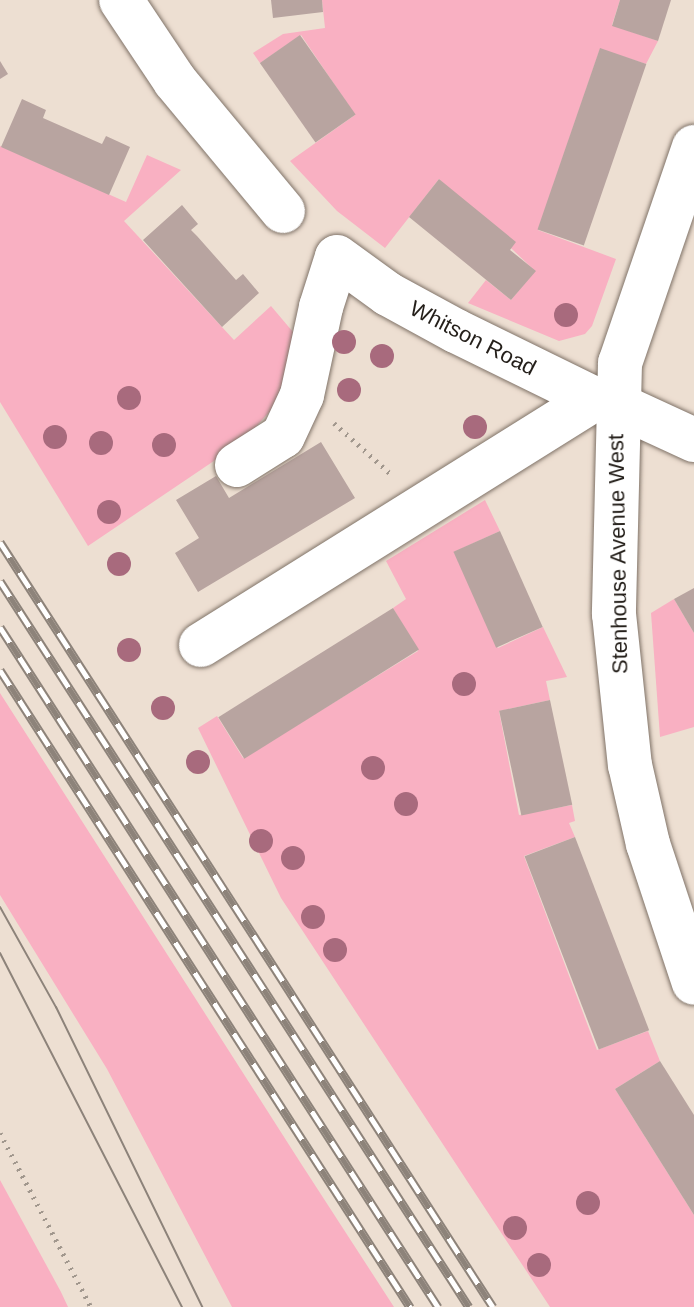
<!DOCTYPE html>
<style>
body{margin:0}
#map{position:relative;width:694px;height:1307px;overflow:hidden;background:#eddfd2;font-family:Arial,sans-serif}
div>[style]{position:absolute}
.green>*{inset:0;background:#f9b0c2}
.building>*{inset:0;background:#b8a4a0;transform-origin:0 0}
.path>*{height:5px;margin-top:-2.5px;transform-origin:0;background:repeating-linear-gradient(90deg,#a1978d 0 2px,transparent 0 8px)}
.roads{filter:drop-shadow(0 0 2px #807368) drop-shadow(0 0 2px #807368)}
.minor>*{height:44px;margin:-22px;padding:0 22px;transform-origin:22px;border-radius:22px;background:#fff}
.tram>*{height:2px;margin:-1px;padding:0 1px;transform-origin:1px;border-radius:1px;background:#8d837a}
.rail>*{height:9px;margin-top:-4.5px;transform-origin:0;background:repeating-linear-gradient(90deg,#fff 0 18px,#8d837a 0 36px);box-sizing:border-box;border-block:2px solid #8d837a}
.trees>*{width:24px;height:24px;margin:-12px;border-radius:50%;background:#a86a7d}
span{translate:-50% -50%;white-space:nowrap;text-align:center;line-height:1.15;-webkit-text-stroke:7px #fff;paint-order:stroke}
.street-label{font-size:22px;color:#241f1a}
</style>
<div id="map">
<div class="green">
<div style="clip-path:polygon(322px 0,620px 0,612px 25px,658px 41px,646px 64px,600px 49px,538px 230px,616px 259px,592px 326px,585px 334px,559px 341px,468px 303px,486px 280px,511px 300px,535px 271px,439px 179px,385px 248px,337px 211px,290px 161px,355px 115px,301px 35px,260px 63px,253px 53px,283px 34px,325px 28px)"></div>
<div style="clip-path:polygon(0 146px,126px 202px,147px 155px,181px 170px,124px 221px,234px 340px,271px 306px,293px 332px,286px 375px,272px 409px,242px 442px,88px 546px,0 402px)"></div>
<div style="clip-path:polygon(485px 500px,500px 531px,454px 552px,498px 648px,543px 627px,567px 677px,546px 681px,550px 700px,499px 711px,519px 815px,572px 805px,575px 821px,569px 823px,575px 837px,524px 856px,597px 1050px,648px 1031px,660px 1061px,615px 1089px,694px 1215px,694px 1307px,550px 1307px,281px 898px,198px 728px,217px 716px,243px 758px,418px 651px,393px 608px,406px 599px,386px 561px)"></div>
<div style="clip-path:polygon(674px 599px,694px 633px,694px 727px,660px 737px,651px 613px)"></div>
<div style="clip-path:polygon(0 693px,300px 1162px,394px 1307px,232px 1307px,107px 1069px,0 895px)"></div>
<div style="clip-path:polygon(0 1180px,61px 1292px,68px 1307px,0 1307px)"></div>
</div>
<div class="building">
<div style="clip-path:polygon(271px 0,322px 0,323px 12px,273px 18px)"></div>
<div style="clip-path:polygon(620px 0,671px 0,658px 41px,612px 26px)"></div>
<div style="left:300px;top:35px;width:97px;height:49px;rotate:55deg"></div>
<div style="left:600px;top:48px;width:49px;height:192px;rotate:19deg"></div>
<div style="clip-path:polygon(0 61px,8px 74px,0 79px)"></div>
<div style="clip-path:polygon(22px 99px,46px 110px,43px 118px,102px 144px,106px 136px,130px 147px,109px 195px,1px 147px)"></div>
<div style="clip-path:polygon(439px 179px,516px 242px,510px 250px,536px 271px,511px 300px,409px 217px)"></div>
<div style="clip-path:polygon(182px 205px,198px 224px,191px 230px,197px 236px,236px 280px,243px 274px,259px 293px,222px 327px,143px 240px)"></div>
<div style="clip-path:polygon(321px 442px,355px 498px,198px 592px,175px 553px,199px 538px,176px 500px,216px 476px,229px 498px)"></div>
<div style="left:500px;top:531px;width:105px;height:51px;rotate:66deg"></div>
<div style="clip-path:polygon(694px 588px,694px 633px,674px 599px)"></div>
<div style="left:393px;top:608px;width:49px;height:206px;rotate:58deg"></div>
<div style="left:550px;top:700px;width:107px;height:52px;rotate:78deg"></div>
<div style="left:575px;top:837px;width:207px;height:54px;rotate:69deg"></div>
<div style="clip-path:polygon(660px 1061px,694px 1115px,694px 1215px,615px 1089px)"></div>
</div>
<div class="path">
<div style="left:334px;top:423px;width:78px;rotate:41.9deg"></div>
<div style="left:0;top:1133px;width:196px;rotate:62.4deg"></div>
</div>
<div class="roads">
<div class="minor">
<div style="left:121px;top:0;width:97px;rotate:56.3deg"></div>
<div style="left:175px;top:81px;width:169px;rotate:50.3deg"></div>
<div style="left:694px;top:147px;width:228px;rotate:108.9deg"></div>
<div style="left:620px;top:363px;width:251px;rotate:91.4deg"></div>
<div style="left:614px;top:614px;width:152px;rotate:84deg"></div>
<div style="left:630px;top:765px;width:81px;rotate:77.2deg"></div>
<div style="left:648px;top:844px;width:146px;rotate:71.7deg"></div>
<div style="left:237px;top:465px;width:54px;rotate:-32.2deg"></div>
<div style="left:283px;top:436px;width:45px;rotate:-65.1deg"></div>
<div style="left:302px;top:395px;width:90px;rotate:-77.8deg"></div>
<div style="left:321px;top:307px;width:52px;rotate:-72.3deg"></div>
<div style="left:337px;top:257px;width:63px;rotate:36deg"></div>
<div style="left:388px;top:294px;width:77px;rotate:28.6deg"></div>
<div style="left:456px;top:331px;width:155px;rotate:26.1deg"></div>
<div style="left:595px;top:399px;width:22px;rotate:13deg"></div>
<div style="left:616px;top:404px;width:86px;rotate:24.8deg"></div>
<div style="left:201px;top:645px;width:464px;rotate:-32deg"></div>
</div>
</div>
<div class="tram">
<div style="left:0;top:907px;width:115px;rotate:60.8deg"></div>
<div style="left:56px;top:1007px;width:334px;rotate:64deg"></div>
<div style="left:0;top:953px;width:398px;rotate:62.8deg"></div>
</div>
<div class="rail">
<div style="left:0;top:542px;width:910px;rotate:57.2deg"></div>
<div style="left:0;top:581px;width:864px;rotate:57.14deg"></div>
<div style="left:0;top:627px;width:809px;rotate:57.21deg"></div>
<div style="left:0;top:670px;width:758px;rotate:57.23deg"></div>
</div>
<div class="trees">
<div style="left:566px;top:315px"></div>
<div style="left:344px;top:342px"></div>
<div style="left:382px;top:356px"></div>
<div style="left:349px;top:390px"></div>
<div style="left:129px;top:398px"></div>
<div style="left:475px;top:427px"></div>
<div style="left:55px;top:437px"></div>
<div style="left:101px;top:443px"></div>
<div style="left:164px;top:445px"></div>
<div style="left:109px;top:512px"></div>
<div style="left:119px;top:564px"></div>
<div style="left:129px;top:650px"></div>
<div style="left:464px;top:684px"></div>
<div style="left:163px;top:708px"></div>
<div style="left:198px;top:762px"></div>
<div style="left:373px;top:768px"></div>
<div style="left:406px;top:804px"></div>
<div style="left:261px;top:841px"></div>
<div style="left:293px;top:858px"></div>
<div style="left:313px;top:917px"></div>
<div style="left:335px;top:950px"></div>
<div style="left:588px;top:1203px"></div>
<div style="left:515px;top:1228px"></div>
<div style="left:539px;top:1265px"></div>
</div>
<div class="street-label">
<span style="left:473px;top:338px;rotate:27deg">Whitson Road</span>
<span style="left:618px;top:554px;rotate:-91deg">Stenhouse Avenue West</span>
</div>
</div>
